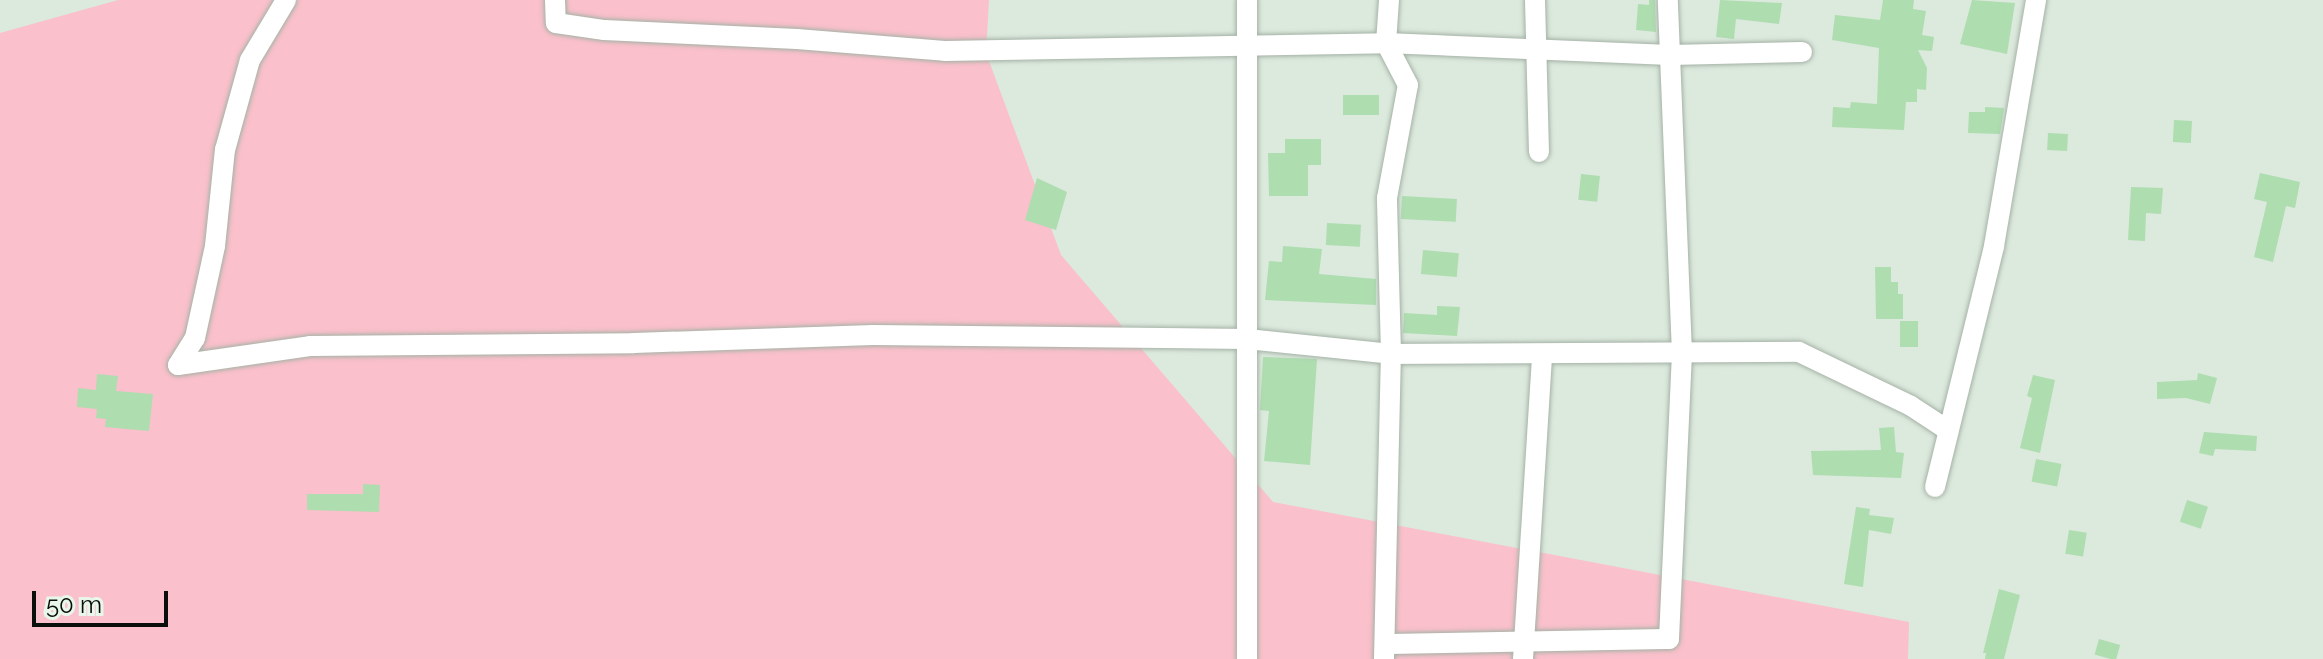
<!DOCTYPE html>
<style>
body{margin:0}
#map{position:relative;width:2323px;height:659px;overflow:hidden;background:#dce9dd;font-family:Raleway,sans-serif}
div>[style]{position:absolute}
.green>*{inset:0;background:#fac0cb}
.building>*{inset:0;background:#aeddb0;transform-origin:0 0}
.roads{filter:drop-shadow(0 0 2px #a5b2a6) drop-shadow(0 0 2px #a5b2a6)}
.minor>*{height:20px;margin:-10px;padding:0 10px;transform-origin:10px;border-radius:10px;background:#fff}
span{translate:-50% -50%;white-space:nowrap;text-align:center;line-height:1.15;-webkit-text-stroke:6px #e9f7ea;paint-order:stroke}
.scale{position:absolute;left:32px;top:591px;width:136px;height:36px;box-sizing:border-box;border:4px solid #0b0f0b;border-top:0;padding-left:10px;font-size:24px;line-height:28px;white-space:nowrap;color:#0b0f0b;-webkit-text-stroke:6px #e9f7ea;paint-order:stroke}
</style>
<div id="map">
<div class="green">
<div style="clip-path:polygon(118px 0,989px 0,986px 53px,1061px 255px,1273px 502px,1909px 622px,1908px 659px,0 659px,0 33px)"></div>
</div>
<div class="building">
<div style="clip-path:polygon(1649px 0,1655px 0,1656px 32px,1636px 30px,1638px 4px,1649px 5px)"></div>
<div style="clip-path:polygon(1720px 0,1782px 3px,1779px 24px,1736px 19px,1734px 39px,1716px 37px)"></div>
<div style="clip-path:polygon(1883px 0,1914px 0,1913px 9px,1926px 11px,1922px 35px,1934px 37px,1932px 51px,1918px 50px,1927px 68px,1926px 90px,1917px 89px,1917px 102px,1906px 102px,1904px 130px,1832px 127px,1833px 107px,1850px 108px,1851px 102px,1877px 104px,1879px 48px,1832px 40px,1835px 15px,1880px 20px)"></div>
<div style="clip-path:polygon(1972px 0,2015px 3px,2007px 54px,1960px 44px)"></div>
<div style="left:1343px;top:95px;width:36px;height:20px"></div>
<div style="clip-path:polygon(1985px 107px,2004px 108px,2000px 134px,1968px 133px,1969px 112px,1985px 112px)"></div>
<div style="left:2174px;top:120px;width:18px;height:22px;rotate:3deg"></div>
<div style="left:2048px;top:133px;width:20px;height:17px;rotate:3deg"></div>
<div style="clip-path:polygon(1285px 139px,1321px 139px,1321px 165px,1308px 165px,1308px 196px,1269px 196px,1268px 153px,1285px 153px)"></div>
<div style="clip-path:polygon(2260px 173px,2300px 182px,2295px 208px,2286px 206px,2273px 262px,2254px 257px,2267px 202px,2254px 199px)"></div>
<div style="left:1581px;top:174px;width:19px;height:26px;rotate:6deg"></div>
<div style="clip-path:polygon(1037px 178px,1067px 192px,1056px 230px,1025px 220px)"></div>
<div style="clip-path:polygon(2131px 187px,2163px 188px,2161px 214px,2146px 213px,2145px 241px,2128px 240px)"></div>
<div style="left:1402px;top:196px;width:55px;height:23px;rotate:3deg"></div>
<div style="left:1327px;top:223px;width:34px;height:22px;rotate:3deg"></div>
<div style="clip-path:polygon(1283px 246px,1322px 249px,1319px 274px,1376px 279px,1376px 305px,1265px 300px,1269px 261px,1282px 262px)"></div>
<div style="left:1423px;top:250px;width:36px;height:24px;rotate:5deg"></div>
<div style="clip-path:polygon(1875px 267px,1891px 267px,1891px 282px,1898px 282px,1898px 294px,1903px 294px,1903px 319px,1876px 319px)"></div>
<div style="clip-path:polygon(1437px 306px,1460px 307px,1457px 336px,1403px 333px,1404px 313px,1437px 315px)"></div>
<div style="left:1918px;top:321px;width:26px;height:18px;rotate:90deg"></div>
<div style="clip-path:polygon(1263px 357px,1317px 359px,1310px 465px,1264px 461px,1269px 411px,1260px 410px)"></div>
<div style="clip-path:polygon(2198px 373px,2217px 378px,2210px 404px,2186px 398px,2157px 399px,2157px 382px,2197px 380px)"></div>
<div style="clip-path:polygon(97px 374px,118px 376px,116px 391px,153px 394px,149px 431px,105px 427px,106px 419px,96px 418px,97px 409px,77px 407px,78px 388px,96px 390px)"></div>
<div style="clip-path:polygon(2033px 375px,2055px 380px,2040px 453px,2020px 448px,2032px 398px,2027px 396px)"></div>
<div style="clip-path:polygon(1894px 427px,1896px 452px,1904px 453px,1901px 478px,1813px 475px,1811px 451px,1881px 450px,1879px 428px)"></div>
<div style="clip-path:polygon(2204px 432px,2257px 436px,2256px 451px,2215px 449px,2213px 456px,2199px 453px)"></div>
<div style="left:2036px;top:459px;width:26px;height:23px;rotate:11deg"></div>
<div style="clip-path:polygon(363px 484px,380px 485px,379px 512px,307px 510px,307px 494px,363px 494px)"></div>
<div style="left:2187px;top:500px;width:22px;height:23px;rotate:18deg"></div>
<div style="clip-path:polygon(1856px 507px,1870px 509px,1869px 515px,1894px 518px,1891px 534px,1869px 530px,1863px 587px,1844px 584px)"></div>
<div style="left:2069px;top:530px;width:18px;height:24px;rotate:9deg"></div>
<div style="clip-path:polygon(1999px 589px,2020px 595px,2004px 659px,1985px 659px,1986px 653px,1983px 653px)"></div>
<div style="left:2099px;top:639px;width:22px;height:16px;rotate:16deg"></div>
</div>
<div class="roads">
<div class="minor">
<div style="left:555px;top:0;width:23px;rotate:88deg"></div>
<div style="left:556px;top:23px;width:49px;rotate:8.3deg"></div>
<div style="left:604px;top:30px;width:193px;rotate:2.7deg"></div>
<div style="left:797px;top:39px;width:148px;rotate:4.6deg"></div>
<div style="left:945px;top:51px;width:441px;rotate:-1deg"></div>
<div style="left:1386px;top:43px;width:284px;rotate:2.4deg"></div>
<div style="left:1670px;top:55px;width:132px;rotate:-1.3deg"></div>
<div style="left:1247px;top:0;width:659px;rotate:90deg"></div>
<div style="left:1535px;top:0;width:152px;rotate:88.5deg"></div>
<div style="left:178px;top:365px;width:133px;rotate:-8.2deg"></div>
<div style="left:310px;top:346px;width:324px;rotate:-0.5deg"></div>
<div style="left:634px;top:343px;width:239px;rotate:-1.9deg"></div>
<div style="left:873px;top:335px;width:374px;rotate:0.6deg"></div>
<div style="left:1247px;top:339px;width:145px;rotate:5.9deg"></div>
<div style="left:1391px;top:354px;width:408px;rotate:-0.3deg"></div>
<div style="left:1799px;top:352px;width:124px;rotate:25.7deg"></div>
<div style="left:1911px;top:406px;width:45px;rotate:33.3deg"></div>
<div style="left:178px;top:365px;width:32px;rotate:-58deg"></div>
<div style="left:195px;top:338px;width:94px;rotate:-77.7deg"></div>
<div style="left:215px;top:246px;width:97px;rotate:-84.1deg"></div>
<div style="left:225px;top:150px;width:93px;rotate:-74.5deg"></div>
<div style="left:250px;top:60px;width:70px;rotate:-59deg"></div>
<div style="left:1935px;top:487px;width:248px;rotate:-76.2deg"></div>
<div style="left:1994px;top:246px;width:250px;rotate:-80.3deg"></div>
<div style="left:1385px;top:644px;width:284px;rotate:-1deg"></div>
<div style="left:1669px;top:639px;width:285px;rotate:-87.4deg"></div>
<div style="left:1682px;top:354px;width:354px;rotate:-92.3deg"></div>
<div style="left:1384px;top:659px;width:305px;rotate:-88.7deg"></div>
<div style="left:1391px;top:354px;width:156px;rotate:-91.5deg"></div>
<div style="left:1387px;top:198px;width:115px;rotate:-79.5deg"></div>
<div style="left:1408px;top:85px;width:47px;rotate:-117.6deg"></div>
<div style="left:1386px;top:43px;width:43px;rotate:-86deg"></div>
<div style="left:1523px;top:659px;width:304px;rotate:-86.4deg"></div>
</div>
</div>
<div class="scale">50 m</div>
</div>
